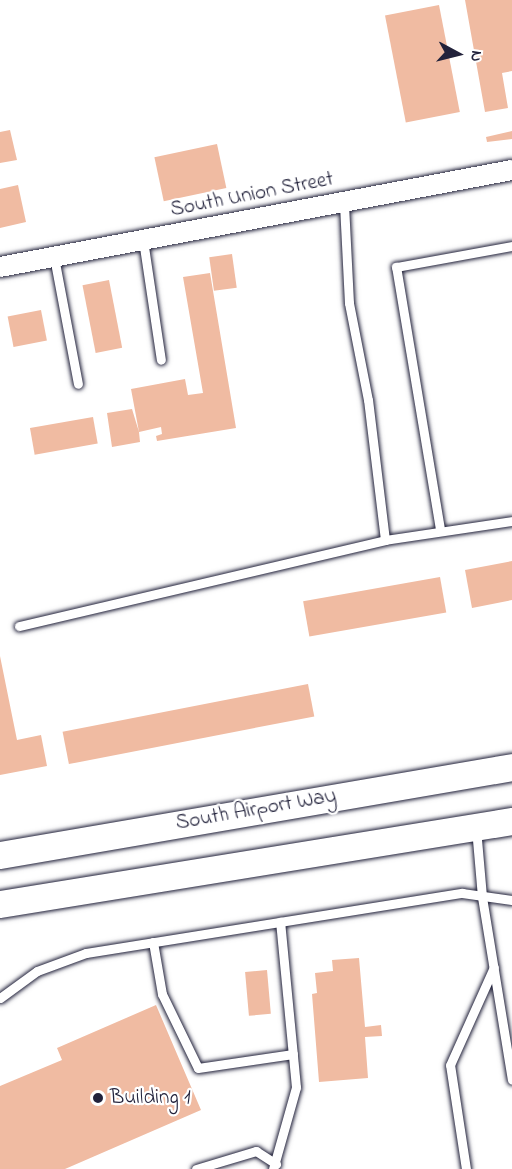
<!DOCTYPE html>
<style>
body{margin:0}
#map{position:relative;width:512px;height:1169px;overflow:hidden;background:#fff;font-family:"Indie Flower",sans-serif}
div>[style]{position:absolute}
.building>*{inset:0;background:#f0bba2;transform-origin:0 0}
.roads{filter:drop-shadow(0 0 2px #22223b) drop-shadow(0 0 2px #22223b)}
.lane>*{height:9px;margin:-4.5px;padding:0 4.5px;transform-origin:4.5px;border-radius:4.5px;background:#fff}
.street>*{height:20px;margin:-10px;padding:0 10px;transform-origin:10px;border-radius:10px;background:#fff}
.secondary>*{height:27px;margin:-13.5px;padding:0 13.5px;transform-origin:13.5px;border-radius:13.5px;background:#fff}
.dots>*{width:16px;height:16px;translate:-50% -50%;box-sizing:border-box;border:3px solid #fff;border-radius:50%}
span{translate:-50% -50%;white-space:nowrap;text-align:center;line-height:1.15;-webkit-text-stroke:4.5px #fff;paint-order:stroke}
.street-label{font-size:21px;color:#22223b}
.poi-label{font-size:21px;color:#22223b}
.left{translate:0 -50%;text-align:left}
.north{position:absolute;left:428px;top:24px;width:60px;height:60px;-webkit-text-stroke:4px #fff;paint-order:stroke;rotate:97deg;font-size:16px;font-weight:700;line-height:24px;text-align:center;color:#22223b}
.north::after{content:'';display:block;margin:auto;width:21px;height:27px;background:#22223b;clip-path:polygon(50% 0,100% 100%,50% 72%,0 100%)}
</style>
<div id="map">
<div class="building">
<div style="clip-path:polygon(465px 0,512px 0,512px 71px,502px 73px,508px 108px,485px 112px)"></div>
<div style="left:439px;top:5px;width:109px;height:55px;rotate:79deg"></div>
<div style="clip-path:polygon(10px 130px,17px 160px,0 163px,0 132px)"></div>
<div style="clip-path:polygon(512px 131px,512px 139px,487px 142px,486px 137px)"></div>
<div style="left:217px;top:144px;width:45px;height:64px;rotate:78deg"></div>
<div style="clip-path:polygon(18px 185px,26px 222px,0 228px,0 189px)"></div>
<div style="left:232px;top:254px;width:34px;height:23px;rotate:82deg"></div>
<div style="clip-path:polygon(210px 273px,236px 428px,157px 441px,156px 436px,162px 434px,161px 427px,139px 432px,140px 442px,112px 447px,107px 413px,132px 409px,139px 432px,131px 389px,185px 379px,188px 395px,203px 393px,183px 277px)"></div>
<div style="left:109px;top:280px;width:69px;height:27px;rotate:79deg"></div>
<div style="left:41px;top:310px;width:31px;height:34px;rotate:79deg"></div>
<div style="left:93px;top:417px;width:27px;height:64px;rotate:80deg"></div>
<div style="clip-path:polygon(512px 561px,512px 600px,472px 608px,465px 570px)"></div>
<div style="left:440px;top:577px;width:36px;height:139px;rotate:80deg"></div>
<div style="clip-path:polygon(0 656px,17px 740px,41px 735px,47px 766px,0 775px)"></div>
<div style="left:308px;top:684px;width:33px;height:250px;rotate:79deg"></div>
<div style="clip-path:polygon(359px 958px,365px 1027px,381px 1025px,382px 1036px,365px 1037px,368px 1078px,319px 1082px,312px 994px,317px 993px,315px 973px,333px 971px,332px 960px)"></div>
<div style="left:267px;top:970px;width:44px;height:22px;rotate:85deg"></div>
<div style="clip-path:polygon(156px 1005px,201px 1110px,65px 1169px,0 1169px,0 1086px,62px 1060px,57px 1048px)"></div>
</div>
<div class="roads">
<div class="lane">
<div style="left:143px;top:240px;width:121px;rotate:81.5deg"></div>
<div style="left:54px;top:257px;width:129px;rotate:79.3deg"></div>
<div style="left:440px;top:529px;width:266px;rotate:-99.5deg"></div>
<div style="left:396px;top:267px;width:118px;rotate:-10.3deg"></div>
<div style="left:385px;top:540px;width:128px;rotate:-8.5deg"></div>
<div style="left:19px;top:626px;width:376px;rotate:-13.2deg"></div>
<div style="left:385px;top:540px;width:141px;rotate:-96.9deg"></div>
<div style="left:368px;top:400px;width:99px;rotate:-101.1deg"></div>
<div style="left:349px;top:303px;width:100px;rotate:-92.9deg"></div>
<div style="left:476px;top:828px;width:69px;rotate:85deg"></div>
<div style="left:482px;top:897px;width:185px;rotate:80.7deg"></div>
<div style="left:153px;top:942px;width:53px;rotate:80.2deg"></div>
<div style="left:162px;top:994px;width:82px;rotate:64.1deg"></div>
<div style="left:198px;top:1068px;width:96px;rotate:-8.4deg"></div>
<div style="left:0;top:998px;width:46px;rotate:-36.1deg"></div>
<div style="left:37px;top:971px;width:52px;rotate:-20.2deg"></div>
<div style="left:86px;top:953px;width:381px;rotate:-9.1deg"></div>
<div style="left:462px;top:893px;width:50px;rotate:8deg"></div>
<div style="left:196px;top:1169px;width:63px;rotate:-16.7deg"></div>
<div style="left:256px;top:1151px;width:24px;rotate:33deg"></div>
<div style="left:273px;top:1169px;width:85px;rotate:-74.3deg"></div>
<div style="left:296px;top:1087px;width:166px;rotate:-95.5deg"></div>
<div style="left:466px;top:1169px;width:105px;rotate:-98.7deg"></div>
<div style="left:450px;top:1065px;width:107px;rotate:-65.8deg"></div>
</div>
<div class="street">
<div style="left:0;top:267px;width:521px;rotate:-10.73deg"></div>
</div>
<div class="secondary">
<div style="left:0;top:855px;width:520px;rotate:-9.75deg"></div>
<div style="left:0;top:904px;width:519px;rotate:-9.21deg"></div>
</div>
</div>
<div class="dots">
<div style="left:98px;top:1098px;background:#22223b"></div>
</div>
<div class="street-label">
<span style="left:252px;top:195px;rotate:-11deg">South Union Street</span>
<span style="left:256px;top:810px;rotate:-10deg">South Airport Way</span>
</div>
<div class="poi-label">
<span class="left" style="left:110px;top:1098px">Building 1</span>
</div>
<div class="north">N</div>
</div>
